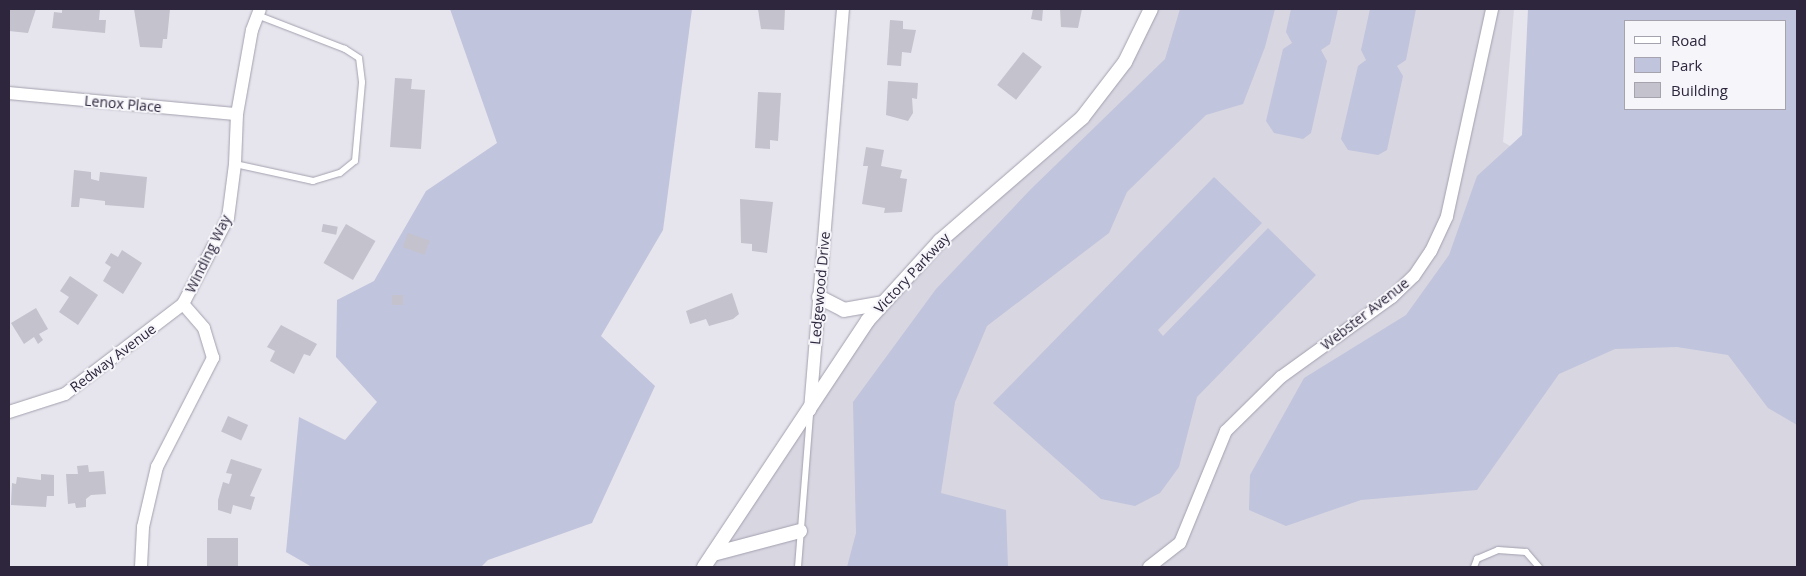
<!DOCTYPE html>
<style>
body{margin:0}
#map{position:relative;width:1806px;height:576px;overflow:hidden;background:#e6e5ed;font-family:"Open Sans",sans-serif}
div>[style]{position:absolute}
.built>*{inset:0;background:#d8d6e1}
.green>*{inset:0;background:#c0c4dc}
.building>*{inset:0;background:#c3c2cd;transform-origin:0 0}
.roads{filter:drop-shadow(0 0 1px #a3a0ae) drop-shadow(0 0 1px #a3a0ae)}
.service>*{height:6px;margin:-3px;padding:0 3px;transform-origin:3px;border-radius:3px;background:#fff}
.minor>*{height:12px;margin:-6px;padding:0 6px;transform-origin:6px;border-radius:6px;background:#fff}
.tertiary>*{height:14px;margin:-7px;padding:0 7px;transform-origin:7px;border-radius:7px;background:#fff}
span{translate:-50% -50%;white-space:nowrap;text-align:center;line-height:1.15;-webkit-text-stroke:4px #f6f5f9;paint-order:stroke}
.street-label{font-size:14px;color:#2d263d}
.frame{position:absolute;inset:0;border:10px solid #2d263d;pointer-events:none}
.legend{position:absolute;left:1624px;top:20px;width:162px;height:90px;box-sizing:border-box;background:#f6f5f9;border:1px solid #a6a2ae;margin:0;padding:6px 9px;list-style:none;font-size:15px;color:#2d263d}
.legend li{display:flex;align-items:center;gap:10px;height:25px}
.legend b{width:25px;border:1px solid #a6a2ae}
</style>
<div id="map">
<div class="built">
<div style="clip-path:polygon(1151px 9px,1514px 9px,1503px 142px,1797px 304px,1797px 567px,704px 567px,902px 279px,1082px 118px)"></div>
</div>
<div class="green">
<div style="clip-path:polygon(450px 9px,692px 9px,663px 230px,601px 336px,655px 386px,592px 523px,488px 560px,481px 567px,312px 567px,286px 552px,299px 417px,345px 440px,377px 402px,336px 357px,337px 300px,374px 281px,426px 191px,497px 143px)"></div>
<div style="clip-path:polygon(1180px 9px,1275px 9px,1265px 47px,1243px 104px,1206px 115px,1127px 192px,1109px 233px,987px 326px,955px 402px,941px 493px,1006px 510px,1008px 567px,847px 567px,856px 533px,853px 402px,936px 289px,1031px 189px,1165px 59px)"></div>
<div style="clip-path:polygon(1291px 9px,1338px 9px,1330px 44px,1321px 50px,1327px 61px,1311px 133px,1303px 139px,1274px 133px,1266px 121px,1283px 49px,1292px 43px,1286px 32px)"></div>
<div style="clip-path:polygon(1370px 9px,1416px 9px,1406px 60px,1397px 66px,1403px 76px,1387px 150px,1378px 155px,1348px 150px,1341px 139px,1358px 66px,1366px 60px,1361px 50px)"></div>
<div style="clip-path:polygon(evenodd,1528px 9px,1797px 9px,1797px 425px,1768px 408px,1728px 355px,1677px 347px,1615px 349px,1559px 374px,1477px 490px,1361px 500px,1286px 526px,1249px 510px,1250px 475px,1304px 378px,1406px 315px,1449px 255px,1477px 176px,1522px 135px,1528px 9px,1625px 21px,1785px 21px,1785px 109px,1625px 109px,1625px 21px)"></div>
<div style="clip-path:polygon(1214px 177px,1262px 223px,1158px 330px,1163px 336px,1268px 228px,1316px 275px,1197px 397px,1179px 467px,1160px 493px,1135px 506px,1101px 499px,993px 403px)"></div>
</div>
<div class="building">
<div style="clip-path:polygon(9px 9px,36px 9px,28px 33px,9px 31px)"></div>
<div style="clip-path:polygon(62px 9px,100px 9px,99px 20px,106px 20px,105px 33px,52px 28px,54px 12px,62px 13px)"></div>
<div style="clip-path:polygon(134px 9px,170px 9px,167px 39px,163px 39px,162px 48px,140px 47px)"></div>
<div style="clip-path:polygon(758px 9px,785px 9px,784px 30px,761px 29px)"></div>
<div style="clip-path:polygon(1033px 9px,1043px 9px,1042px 21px,1031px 19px)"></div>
<div style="clip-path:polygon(1060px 9px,1082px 9px,1078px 28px,1061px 27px)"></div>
<div style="clip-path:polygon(890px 20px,903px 21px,903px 29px,916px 30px,911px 53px,902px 52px,901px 66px,887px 65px)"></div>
<div style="left:1023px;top:52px;width:24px;height:42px;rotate:38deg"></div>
<div style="clip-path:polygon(395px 78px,412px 79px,411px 89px,425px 90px,421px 149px,390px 147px)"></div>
<div style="clip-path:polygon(888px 81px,918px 83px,917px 99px,912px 98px,913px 113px,908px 121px,886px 115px)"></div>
<div style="clip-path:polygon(758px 92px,781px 93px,778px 141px,770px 140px,770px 149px,755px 148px)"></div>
<div style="clip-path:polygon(866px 147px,884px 150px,881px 166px,902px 170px,900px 178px,907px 179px,902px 212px,884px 213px,885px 208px,862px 204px,868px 166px,863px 166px)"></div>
<div style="clip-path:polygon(74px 170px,91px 172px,91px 179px,99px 181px,100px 172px,147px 177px,144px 208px,105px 205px,105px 201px,80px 198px,79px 207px,71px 207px)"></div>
<div style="clip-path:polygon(740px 199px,773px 202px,767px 253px,752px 251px,752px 244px,741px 243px)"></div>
<div style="left:323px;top:224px;width:15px;height:8px;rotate:11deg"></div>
<div style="left:346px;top:224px;width:34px;height:45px;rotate:30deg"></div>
<div style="left:408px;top:233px;width:23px;height:15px;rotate:20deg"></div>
<div style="clip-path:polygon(122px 250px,142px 263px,123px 294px,103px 281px,111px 267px,105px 263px,111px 253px,118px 257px)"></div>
<div style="clip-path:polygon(70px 276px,98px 295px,78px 325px,59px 312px,69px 297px,60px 291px)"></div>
<div style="clip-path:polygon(732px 293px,739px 314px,733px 319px,709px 326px,706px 319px,690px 324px,686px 311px)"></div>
<div style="left:392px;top:295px;width:11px;height:10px"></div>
<div style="clip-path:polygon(36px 308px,48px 329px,39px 334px,43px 340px,38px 344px,34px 337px,24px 344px,11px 323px)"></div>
<div style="clip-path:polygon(281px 325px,317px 344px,310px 356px,304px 354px,294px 374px,270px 361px,275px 351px,267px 347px)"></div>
<div style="left:228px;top:416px;width:22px;height:17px;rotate:24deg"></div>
<div style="clip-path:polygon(231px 459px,262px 469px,250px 496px,255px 497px,251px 510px,233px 505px,231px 514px,218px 510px,218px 500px,223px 482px,229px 484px,232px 474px,226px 473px)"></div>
<div style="clip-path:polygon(88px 465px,89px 472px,104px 471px,106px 494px,91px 495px,86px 499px,86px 507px,76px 508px,75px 503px,68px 504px,66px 474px,78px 474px,77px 466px)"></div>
<div style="clip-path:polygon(41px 474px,54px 475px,54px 496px,47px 496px,46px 507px,11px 505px,12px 483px,16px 484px,17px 477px,41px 480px)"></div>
<div style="left:207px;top:538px;width:31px;height:29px"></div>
</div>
<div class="roads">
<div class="service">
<div style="left:235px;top:164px;width:80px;rotate:12.3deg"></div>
<div style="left:313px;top:181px;width:28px;rotate:-17deg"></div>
<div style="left:340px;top:173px;width:19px;rotate:-39deg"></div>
<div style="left:355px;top:161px;width:79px;rotate:-84.9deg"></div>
<div style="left:362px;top:82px;width:24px;rotate:-97deg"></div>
<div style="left:359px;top:58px;width:17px;rotate:-147deg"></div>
<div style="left:345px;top:49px;width:94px;rotate:-158.9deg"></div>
<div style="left:798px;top:567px;width:153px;rotate:-85.5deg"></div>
<div style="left:1474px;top:567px;width:9px;rotate:-69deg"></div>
<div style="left:1477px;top:559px;width:23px;rotate:-23deg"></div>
<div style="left:1498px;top:550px;width:28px;rotate:4deg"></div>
<div style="left:1526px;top:552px;width:20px;rotate:49deg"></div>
</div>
<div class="minor">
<div style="left:9px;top:93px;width:229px;rotate:5.3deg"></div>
<div style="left:810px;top:410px;width:402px;rotate:-85.3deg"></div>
<div style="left:9px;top:412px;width:59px;rotate:-17.8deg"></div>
<div style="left:65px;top:394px;width:148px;rotate:-37.3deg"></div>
<div style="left:183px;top:304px;width:97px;rotate:-62.4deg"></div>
<div style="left:228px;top:218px;width:54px;rotate:-82.6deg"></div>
<div style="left:235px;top:164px;width:50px;rotate:-87.7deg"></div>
<div style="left:237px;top:114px;width:85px;rotate:-79.9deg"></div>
<div style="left:252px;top:30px;width:22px;rotate:-69deg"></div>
<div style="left:141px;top:567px;width:40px;rotate:-87.1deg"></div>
<div style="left:143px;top:527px;width:62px;rotate:-76.9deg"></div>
<div style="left:157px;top:467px;width:123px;rotate:-62.8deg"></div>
<div style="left:213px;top:358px;width:31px;rotate:-107deg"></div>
<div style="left:204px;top:328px;width:32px;rotate:-131deg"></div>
<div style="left:1149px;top:567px;width:39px;rotate:-38deg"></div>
<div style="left:1180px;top:543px;width:121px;rotate:-67.7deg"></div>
<div style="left:1226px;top:431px;width:77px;rotate:-44.5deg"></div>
<div style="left:1281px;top:377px;width:137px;rotate:-35.8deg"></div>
<div style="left:1392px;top:297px;width:30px;rotate:-44deg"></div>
<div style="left:1414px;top:276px;width:30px;rotate:-56deg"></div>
<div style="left:1431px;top:251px;width:38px;rotate:-65deg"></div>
<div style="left:1447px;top:216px;width:212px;rotate:-77.7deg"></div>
</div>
<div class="tertiary">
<div style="left:819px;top:297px;width:28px;rotate:27deg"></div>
<div style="left:844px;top:310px;width:39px;rotate:-10deg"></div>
<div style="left:713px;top:554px;width:90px;rotate:-14.8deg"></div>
<div style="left:704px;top:567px;width:296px;rotate:-56.4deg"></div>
<div style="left:868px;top:320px;width:107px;rotate:-47.7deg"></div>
<div style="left:940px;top:241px;width:188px;rotate:-40.9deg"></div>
<div style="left:1082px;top:118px;width:71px;rotate:-52.5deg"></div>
<div style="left:1125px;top:62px;width:59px;rotate:-63.9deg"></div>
</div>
</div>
<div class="street-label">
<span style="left:123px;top:104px;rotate:5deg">Lenox Place</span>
<span style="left:208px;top:254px;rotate:-64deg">Winding Way</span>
<span style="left:912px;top:273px;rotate:-47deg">Victory Parkway</span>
<span style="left:820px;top:288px;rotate:-85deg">Ledgewood Drive</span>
<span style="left:1365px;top:314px;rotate:-38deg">Webster Avenue</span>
<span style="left:113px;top:358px;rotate:-37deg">Redway Avenue</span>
</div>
<div class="frame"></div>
<ul class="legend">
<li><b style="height:6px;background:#fff"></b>Road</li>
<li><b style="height:14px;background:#c0c4dc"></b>Park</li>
<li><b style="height:14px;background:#c3c2cd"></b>Building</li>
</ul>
</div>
